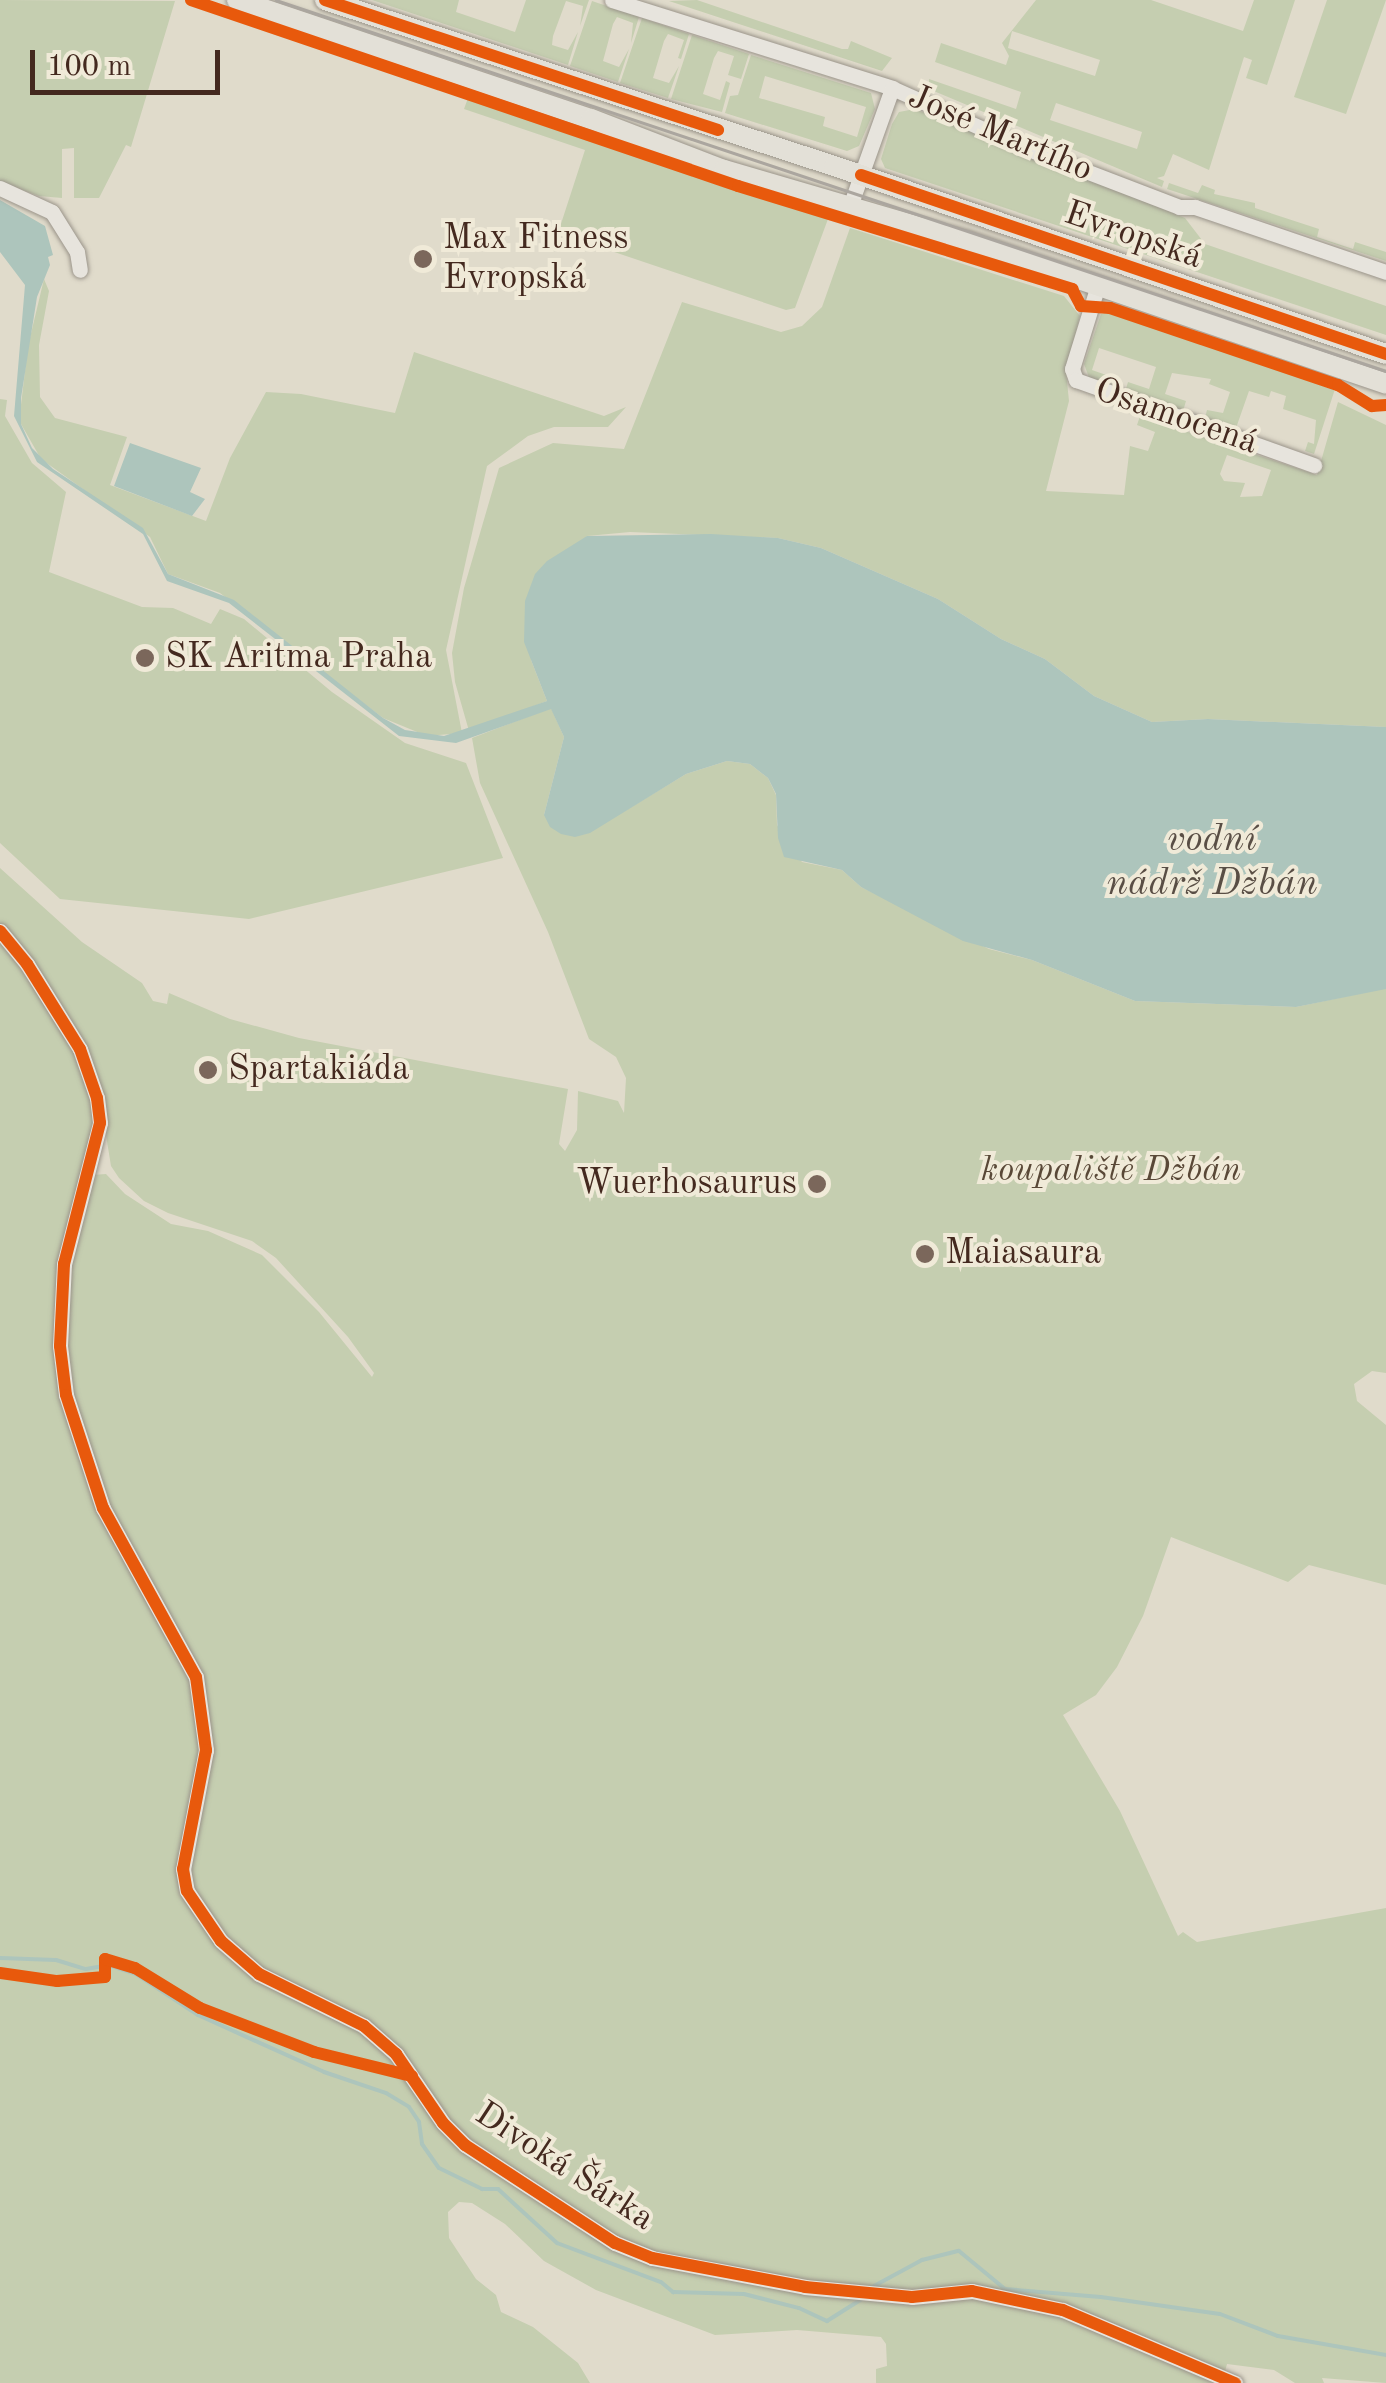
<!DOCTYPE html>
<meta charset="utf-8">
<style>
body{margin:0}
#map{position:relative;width:1386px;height:2383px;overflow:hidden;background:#e0dbcb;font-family:"Old Standard TT",serif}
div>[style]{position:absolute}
.green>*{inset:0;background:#c5ceb0}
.water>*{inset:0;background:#adc5bc}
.stream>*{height:4px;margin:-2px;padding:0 2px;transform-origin:2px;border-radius:2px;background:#adc5bc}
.roads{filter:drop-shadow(0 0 2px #9a948a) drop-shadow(0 0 2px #9a948a)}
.minor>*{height:15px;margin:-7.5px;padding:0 7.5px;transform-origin:7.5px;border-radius:7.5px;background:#e7e4dd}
.major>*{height:20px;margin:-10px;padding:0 10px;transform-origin:10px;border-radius:10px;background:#e3e0d7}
.tram>*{height:2.5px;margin:-1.25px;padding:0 1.25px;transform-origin:1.25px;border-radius:1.25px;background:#aba69f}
.cycleway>*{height:12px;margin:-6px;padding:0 6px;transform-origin:6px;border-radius:6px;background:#e8590c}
.dots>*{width:28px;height:28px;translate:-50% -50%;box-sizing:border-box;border:5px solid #f0ead8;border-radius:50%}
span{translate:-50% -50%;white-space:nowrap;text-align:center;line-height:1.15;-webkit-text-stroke:8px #f0ead8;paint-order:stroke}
.street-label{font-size:35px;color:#44291f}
.poi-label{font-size:35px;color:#44291f}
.left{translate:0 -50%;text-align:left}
.right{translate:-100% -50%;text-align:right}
.park-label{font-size:35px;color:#594837;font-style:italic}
.water-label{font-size:38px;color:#594e45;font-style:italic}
.scale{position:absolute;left:30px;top:50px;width:190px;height:45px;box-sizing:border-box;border:5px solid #44291f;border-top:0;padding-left:12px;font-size:30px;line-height:35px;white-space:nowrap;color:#44291f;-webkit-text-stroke:8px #f0ead8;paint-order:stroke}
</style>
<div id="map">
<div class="green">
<div style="clip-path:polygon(0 0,175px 1px,131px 147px,126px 145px,99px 198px,74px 198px,74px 148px,62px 149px,62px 198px,39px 196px,0 182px)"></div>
<div style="clip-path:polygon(372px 0,459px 0,456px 12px,515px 32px,526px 0,589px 0,580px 26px,583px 6px,566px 1px,553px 36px,552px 45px,568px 50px,578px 32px,568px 65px)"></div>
<div style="clip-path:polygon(697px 0,842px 49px,848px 49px,851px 41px,892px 58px,882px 71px,669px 1px)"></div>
<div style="clip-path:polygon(evenodd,1036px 0,1151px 0,1243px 31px,1254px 0,1295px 0,1267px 85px,1246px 78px,1252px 60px,1244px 57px,1209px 170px,1173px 154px,1164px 176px,1157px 178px,1164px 181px,1162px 187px,929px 89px,929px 79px,1016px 109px,1021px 92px,935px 62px,941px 43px,1006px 65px,1009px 56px,1002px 43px,1036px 0,1012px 31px,1100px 60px,1095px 76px,1008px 48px,1012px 31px,1036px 0,1056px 103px,1142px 132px,1137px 149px,1050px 120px,1056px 103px)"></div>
<div style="clip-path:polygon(1327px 0,1386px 0,1346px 114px,1294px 97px)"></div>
<div style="clip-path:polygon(592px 1px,639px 17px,631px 43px,633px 23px,617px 17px,613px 24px,603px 61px,619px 67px,629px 49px,618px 82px,570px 66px)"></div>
<div style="clip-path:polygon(642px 18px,689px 34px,681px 59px,678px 58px,684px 40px,668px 34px,664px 41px,653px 78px,669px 83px,679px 66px,668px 98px,620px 83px)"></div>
<div style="clip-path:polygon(692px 35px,749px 54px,741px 79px,728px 75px,734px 56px,718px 51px,714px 58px,703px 94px,720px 100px,726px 81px,730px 83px,722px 112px,671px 99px)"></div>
<div style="clip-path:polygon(evenodd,751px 55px,871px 93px,875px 109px,859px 146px,847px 151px,725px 113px,730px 96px,738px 95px,751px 55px,765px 76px,866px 107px,857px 137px,823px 126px,825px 117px,759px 98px,765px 76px)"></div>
<div style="clip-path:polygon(468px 98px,828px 219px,795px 308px,786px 310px,558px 233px,585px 150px,464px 109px)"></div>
<div style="clip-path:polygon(915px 109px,1185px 218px,1205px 244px,1386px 306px,1386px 335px,885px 168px,881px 159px,892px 124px,899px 112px)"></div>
<div style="clip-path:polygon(1169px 183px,1198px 193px,1202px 185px,1215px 190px,1214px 194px,1255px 203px,1255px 208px,1319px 229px,1317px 237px,1353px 249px,1355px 242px,1386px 252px,1386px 261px,1167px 189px)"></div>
<div style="clip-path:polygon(evenodd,850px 228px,1064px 296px,1080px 316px,1066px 372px,1069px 401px,1046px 491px,1124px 495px,1130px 446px,1148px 451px,1155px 432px,1137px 425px,1140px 416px,1317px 475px,1338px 402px,1386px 425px,1386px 727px,1208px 719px,1152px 722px,1094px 696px,1045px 659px,1001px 639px,938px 599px,821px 548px,778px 538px,630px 532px,587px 536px,531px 660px,547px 701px,469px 731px,455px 682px,452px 653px,464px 588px,499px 468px,553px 443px,624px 449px,682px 302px,781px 332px,802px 326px,822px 307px,850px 228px,1227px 455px,1271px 470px,1262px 496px,1240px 497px,1245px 483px,1224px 481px,1220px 474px,1227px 455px)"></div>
<div style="clip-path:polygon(44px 279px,49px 291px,39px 345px,40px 397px,55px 418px,127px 437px,110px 485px,206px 521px,230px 458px,266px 392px,301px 394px,395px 413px,414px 352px,604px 416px,626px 407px,608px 427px,554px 427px,528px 436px,487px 466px,446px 650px,462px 733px,427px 736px,383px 718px,220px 593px,168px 574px,150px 537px,41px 459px,21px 424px,20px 413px,28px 346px)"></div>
<div style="clip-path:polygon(1108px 312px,1335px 389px,1314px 454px,1305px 451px,1308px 442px,1314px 444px,1316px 420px,1283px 409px,1286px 396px,1271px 391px,1269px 397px,1249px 391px,1236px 428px,1205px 418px,1207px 410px,1223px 413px,1230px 392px,1209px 384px,1211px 379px,1172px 373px,1165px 394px,1186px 401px,1183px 411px,1125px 392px,1128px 382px,1149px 389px,1156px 367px,1099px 348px,1092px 370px,1112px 377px,1109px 386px,1090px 380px,1084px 364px,1101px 314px)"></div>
<div style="clip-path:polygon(0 399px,7px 400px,5px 416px,32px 463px,66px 492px,49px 572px,142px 607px,173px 608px,211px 624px,220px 609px,244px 619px,332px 692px,405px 743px,466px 763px,503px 858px,249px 919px,60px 899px,0 843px)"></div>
<div style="clip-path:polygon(551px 708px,564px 737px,544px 815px,623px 812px,686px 774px,727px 761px,750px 764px,768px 778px,776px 795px,777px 825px,802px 862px,842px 870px,861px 887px,989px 949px,1032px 960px,1135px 1001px,1296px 1007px,1386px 988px,1386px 1373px,1372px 1371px,1354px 1384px,1357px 1401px,1386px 1425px,1386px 1585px,1309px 1565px,1288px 1582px,1171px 1537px,1143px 1616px,1117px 1667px,1096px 1695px,1063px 1715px,1120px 1811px,1178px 1936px,1183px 1932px,1197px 1942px,1386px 1908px,1386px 2383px,1322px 2378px,1324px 2383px,1295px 2383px,1274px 2370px,1227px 2364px,1222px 2383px,876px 2383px,876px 2369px,887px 2366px,886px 2344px,881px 2337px,797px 2330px,715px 2335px,596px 2290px,544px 2261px,505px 2224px,472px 2203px,459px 2202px,448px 2212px,449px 2238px,476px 2279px,496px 2295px,501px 2312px,533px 2327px,578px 2363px,590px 2383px,0 2383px,0 938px,79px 1056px,95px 1120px,92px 1175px,106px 1174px,125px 1194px,171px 1224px,208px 1231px,262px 1255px,319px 1312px,372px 1377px,374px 1373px,348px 1337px,276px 1258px,252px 1241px,168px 1213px,144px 1201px,119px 1178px,111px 1166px,98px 1086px,0 926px,0 868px,82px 942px,142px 983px,153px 1001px,167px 1004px,169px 993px,230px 1019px,299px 1038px,568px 1089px,559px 1144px,565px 1151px,577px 1130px,578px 1091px,618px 1101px,624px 1113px,626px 1078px,616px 1057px,589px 1039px,548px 932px,480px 783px,472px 738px)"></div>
</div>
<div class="water">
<div style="clip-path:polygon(0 200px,45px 226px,53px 255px,48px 257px,50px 265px,37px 297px,21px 398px,21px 424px,32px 448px,53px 469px,143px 528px,168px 574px,234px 600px,383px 718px,405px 730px,444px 736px,547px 701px,524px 642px,525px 601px,535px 574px,547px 561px,587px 536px,711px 534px,778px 538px,821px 548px,938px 599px,1001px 639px,1045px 659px,1094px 696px,1152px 722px,1208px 719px,1386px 727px,1386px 989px,1296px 1007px,1135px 1001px,1032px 960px,963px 941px,861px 887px,842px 870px,784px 857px,778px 838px,776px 794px,768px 778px,750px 764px,727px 761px,686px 774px,590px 833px,575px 837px,561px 834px,550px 827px,544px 815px,564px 737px,551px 709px,456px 743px,399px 736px,229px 603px,167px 581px,143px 534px,37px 462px,14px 416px,25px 285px,0 252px)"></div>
<div style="clip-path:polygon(130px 443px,201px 468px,190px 492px,205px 499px,192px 516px,114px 486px)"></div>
</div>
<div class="stream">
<div style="left:0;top:1958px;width:56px;rotate:2deg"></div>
<div style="left:56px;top:1960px;width:31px;rotate:17deg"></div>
<div style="left:86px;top:1969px;width:22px;rotate:-10deg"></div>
<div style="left:108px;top:1965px;width:29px;rotate:18deg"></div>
<div style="left:136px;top:1974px;width:74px;rotate:33.5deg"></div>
<div style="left:198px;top:2015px;width:138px;rotate:24.3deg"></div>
<div style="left:324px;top:2072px;width:65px;rotate:18.7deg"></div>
<div style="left:386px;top:2093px;width:27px;rotate:31deg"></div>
<div style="left:409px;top:2107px;width:18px;rotate:56deg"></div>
<div style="left:419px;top:2122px;width:22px;rotate:82deg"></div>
<div style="left:422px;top:2144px;width:29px;rotate:55deg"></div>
<div style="left:439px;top:2168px;width:48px;rotate:26deg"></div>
<div style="left:482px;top:2189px;width:16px"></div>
<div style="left:498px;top:2189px;width:80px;rotate:42.5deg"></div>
<div style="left:557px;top:2243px;width:111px;rotate:20.6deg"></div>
<div style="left:661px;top:2282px;width:16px;rotate:40deg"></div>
<div style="left:673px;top:2292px;width:71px;rotate:1.6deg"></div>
<div style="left:744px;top:2294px;width:57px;rotate:14.3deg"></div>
<div style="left:799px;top:2308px;width:31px;rotate:25deg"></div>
<div style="left:827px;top:2321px;width:45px;rotate:-32.3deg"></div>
<div style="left:874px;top:2286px;width:55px;rotate:-28.4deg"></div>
<div style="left:922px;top:2260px;width:38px;rotate:-14deg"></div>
<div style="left:959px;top:2251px;width:60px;rotate:39.6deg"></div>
<div style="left:1005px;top:2289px;width:96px;rotate:4.8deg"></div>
<div style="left:1101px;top:2297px;width:120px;rotate:8.1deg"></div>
<div style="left:1220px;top:2314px;width:62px;rotate:20.8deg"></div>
<div style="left:1278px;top:2336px;width:110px;rotate:10deg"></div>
</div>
<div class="roads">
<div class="minor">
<div style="left:612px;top:0;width:294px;rotate:17.4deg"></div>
<div style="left:892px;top:88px;width:144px;rotate:24.2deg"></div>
<div style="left:1023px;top:147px;width:167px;rotate:21deg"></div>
<div style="left:1179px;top:207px;width:16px"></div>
<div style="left:1195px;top:207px;width:202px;rotate:18.8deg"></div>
<div style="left:0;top:188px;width:57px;rotate:24.8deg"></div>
<div style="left:52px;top:212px;width:47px;rotate:58deg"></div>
<div style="left:77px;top:252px;width:18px;rotate:81deg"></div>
<div style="left:849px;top:209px;width:128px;rotate:-70.4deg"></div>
<div style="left:1098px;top:285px;width:88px;rotate:107.2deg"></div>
<div style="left:1072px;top:369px;width:12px;rotate:70deg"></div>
<div style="left:1076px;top:380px;width:253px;rotate:19.7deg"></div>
<div style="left:0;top:931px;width:43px;rotate:50.7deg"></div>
<div style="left:27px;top:964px;width:100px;rotate:58.1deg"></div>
<div style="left:80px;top:1049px;width:52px;rotate:70.9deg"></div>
<div style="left:97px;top:1098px;width:25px;rotate:83deg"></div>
<div style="left:100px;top:1123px;width:146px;rotate:104.3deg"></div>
<div style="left:64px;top:1264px;width:82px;rotate:92.8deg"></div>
<div style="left:60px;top:1346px;width:49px;rotate:83deg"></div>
<div style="left:66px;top:1395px;width:119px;rotate:71.9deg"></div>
<div style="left:103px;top:1508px;width:193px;rotate:61.2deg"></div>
<div style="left:196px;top:1677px;width:74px;rotate:82.2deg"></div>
<div style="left:206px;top:1750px;width:121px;rotate:100.9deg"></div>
<div style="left:183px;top:1869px;width:22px;rotate:80deg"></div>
<div style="left:187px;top:1891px;width:60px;rotate:55.8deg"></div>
<div style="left:221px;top:1941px;width:50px;rotate:41deg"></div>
<div style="left:259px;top:1974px;width:117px;rotate:26.3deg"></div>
<div style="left:364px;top:2026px;width:43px;rotate:41.2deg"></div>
<div style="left:396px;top:2054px;width:83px;rotate:55.7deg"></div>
<div style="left:443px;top:2123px;width:31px;rotate:45deg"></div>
<div style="left:465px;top:2145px;width:179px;rotate:33.2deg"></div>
<div style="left:615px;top:2243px;width:40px;rotate:22deg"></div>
<div style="left:652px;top:2258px;width:156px;rotate:10.7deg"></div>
<div style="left:805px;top:2287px;width:107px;rotate:5.3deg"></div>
<div style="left:912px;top:2297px;width:60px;rotate:-5.7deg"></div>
<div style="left:972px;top:2291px;width:93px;rotate:11.8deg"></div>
<div style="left:1063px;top:2310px;width:187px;rotate:23deg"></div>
</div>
<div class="major">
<div style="left:237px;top:0;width:373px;rotate:18.6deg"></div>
<div style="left:591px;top:119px;width:142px;rotate:21deg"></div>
<div style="left:724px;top:170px;width:253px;rotate:16.3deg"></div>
<div style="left:967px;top:241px;width:443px;rotate:18.8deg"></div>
<div style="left:325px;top:0;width:535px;rotate:18.06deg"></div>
<div style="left:834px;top:166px;width:583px;rotate:18.81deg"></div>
</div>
</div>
<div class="tram">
<div style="left:276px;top:0;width:1170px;rotate:18.48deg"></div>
</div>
<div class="cycleway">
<div style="left:191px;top:0;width:578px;rotate:18.78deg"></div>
<div style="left:738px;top:186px;width:350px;rotate:17.1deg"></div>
<div style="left:1072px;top:289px;width:19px;rotate:62deg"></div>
<div style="left:1081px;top:306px;width:29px;rotate:4deg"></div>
<div style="left:1110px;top:308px;width:241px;rotate:18.7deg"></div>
<div style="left:1338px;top:385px;width:40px;rotate:32deg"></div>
<div style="left:1372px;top:406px;width:14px;rotate:-4deg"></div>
<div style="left:325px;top:0;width:414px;rotate:18.3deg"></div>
<div style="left:861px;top:175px;width:555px;rotate:18.83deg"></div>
<div style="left:0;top:931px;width:43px;rotate:50.7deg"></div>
<div style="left:27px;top:964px;width:100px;rotate:58.1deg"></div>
<div style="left:80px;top:1049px;width:52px;rotate:70.9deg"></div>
<div style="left:97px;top:1098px;width:25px;rotate:83deg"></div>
<div style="left:100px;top:1123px;width:146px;rotate:104.3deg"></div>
<div style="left:64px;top:1264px;width:82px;rotate:92.8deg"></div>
<div style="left:60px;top:1346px;width:49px;rotate:83deg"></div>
<div style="left:66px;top:1395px;width:119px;rotate:71.9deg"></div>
<div style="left:103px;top:1508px;width:193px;rotate:61.2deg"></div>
<div style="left:196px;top:1677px;width:74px;rotate:82.2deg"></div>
<div style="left:206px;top:1750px;width:121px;rotate:100.9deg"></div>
<div style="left:183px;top:1869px;width:22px;rotate:80deg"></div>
<div style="left:187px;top:1891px;width:60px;rotate:55.8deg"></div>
<div style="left:221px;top:1941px;width:50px;rotate:41deg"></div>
<div style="left:259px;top:1974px;width:117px;rotate:26.3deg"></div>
<div style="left:364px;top:2026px;width:43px;rotate:41.2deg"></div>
<div style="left:396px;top:2054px;width:83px;rotate:55.7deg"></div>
<div style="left:443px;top:2123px;width:31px;rotate:45deg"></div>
<div style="left:465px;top:2145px;width:179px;rotate:33.2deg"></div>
<div style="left:615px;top:2243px;width:40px;rotate:22deg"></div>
<div style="left:652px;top:2258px;width:156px;rotate:10.7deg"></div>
<div style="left:805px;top:2287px;width:107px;rotate:5.3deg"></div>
<div style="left:912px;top:2297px;width:60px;rotate:-5.7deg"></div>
<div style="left:972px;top:2291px;width:93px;rotate:11.8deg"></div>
<div style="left:1063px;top:2310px;width:187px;rotate:23deg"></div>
<div style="left:0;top:1973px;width:58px;rotate:8deg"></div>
<div style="left:57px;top:1981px;width:48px;rotate:-4.8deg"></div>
<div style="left:105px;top:1977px;width:18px;rotate:-90deg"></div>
<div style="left:105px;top:1959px;width:31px;rotate:17deg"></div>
<div style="left:135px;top:1968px;width:76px;rotate:31.6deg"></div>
<div style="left:200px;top:2008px;width:122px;rotate:21.1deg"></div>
<div style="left:314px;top:2052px;width:101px;rotate:13.8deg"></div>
</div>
<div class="dots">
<div style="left:423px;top:259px;background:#7b675b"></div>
<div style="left:145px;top:658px;background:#7b675b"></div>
<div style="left:208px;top:1070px;background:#7b675b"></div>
<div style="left:817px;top:1184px;background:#7b675b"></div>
<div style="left:925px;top:1254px;background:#7b675b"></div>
</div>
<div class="street-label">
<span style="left:1000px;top:134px;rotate:23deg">José Martího</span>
<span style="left:1133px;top:236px;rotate:19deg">Evropská</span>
<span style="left:1176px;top:417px;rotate:19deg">Osamocená</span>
<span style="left:564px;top:2167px;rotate:33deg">Divoká Šárka</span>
</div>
<div class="poi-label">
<span class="left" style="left:443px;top:259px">Max Fitness<br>Evropská</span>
<span class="left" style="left:165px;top:658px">SK Aritma Praha</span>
<span class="left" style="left:228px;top:1070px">Spartakiáda</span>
<span class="right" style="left:797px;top:1184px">Wuerhosaurus</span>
<span class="left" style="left:945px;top:1254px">Maiasaura</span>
</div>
<div class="park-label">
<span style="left:1111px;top:1171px">koupaliště Džbán</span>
</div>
<div class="water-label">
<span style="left:1212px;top:863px">vodní<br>nádrž Džbán</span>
</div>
<div class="scale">100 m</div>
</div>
